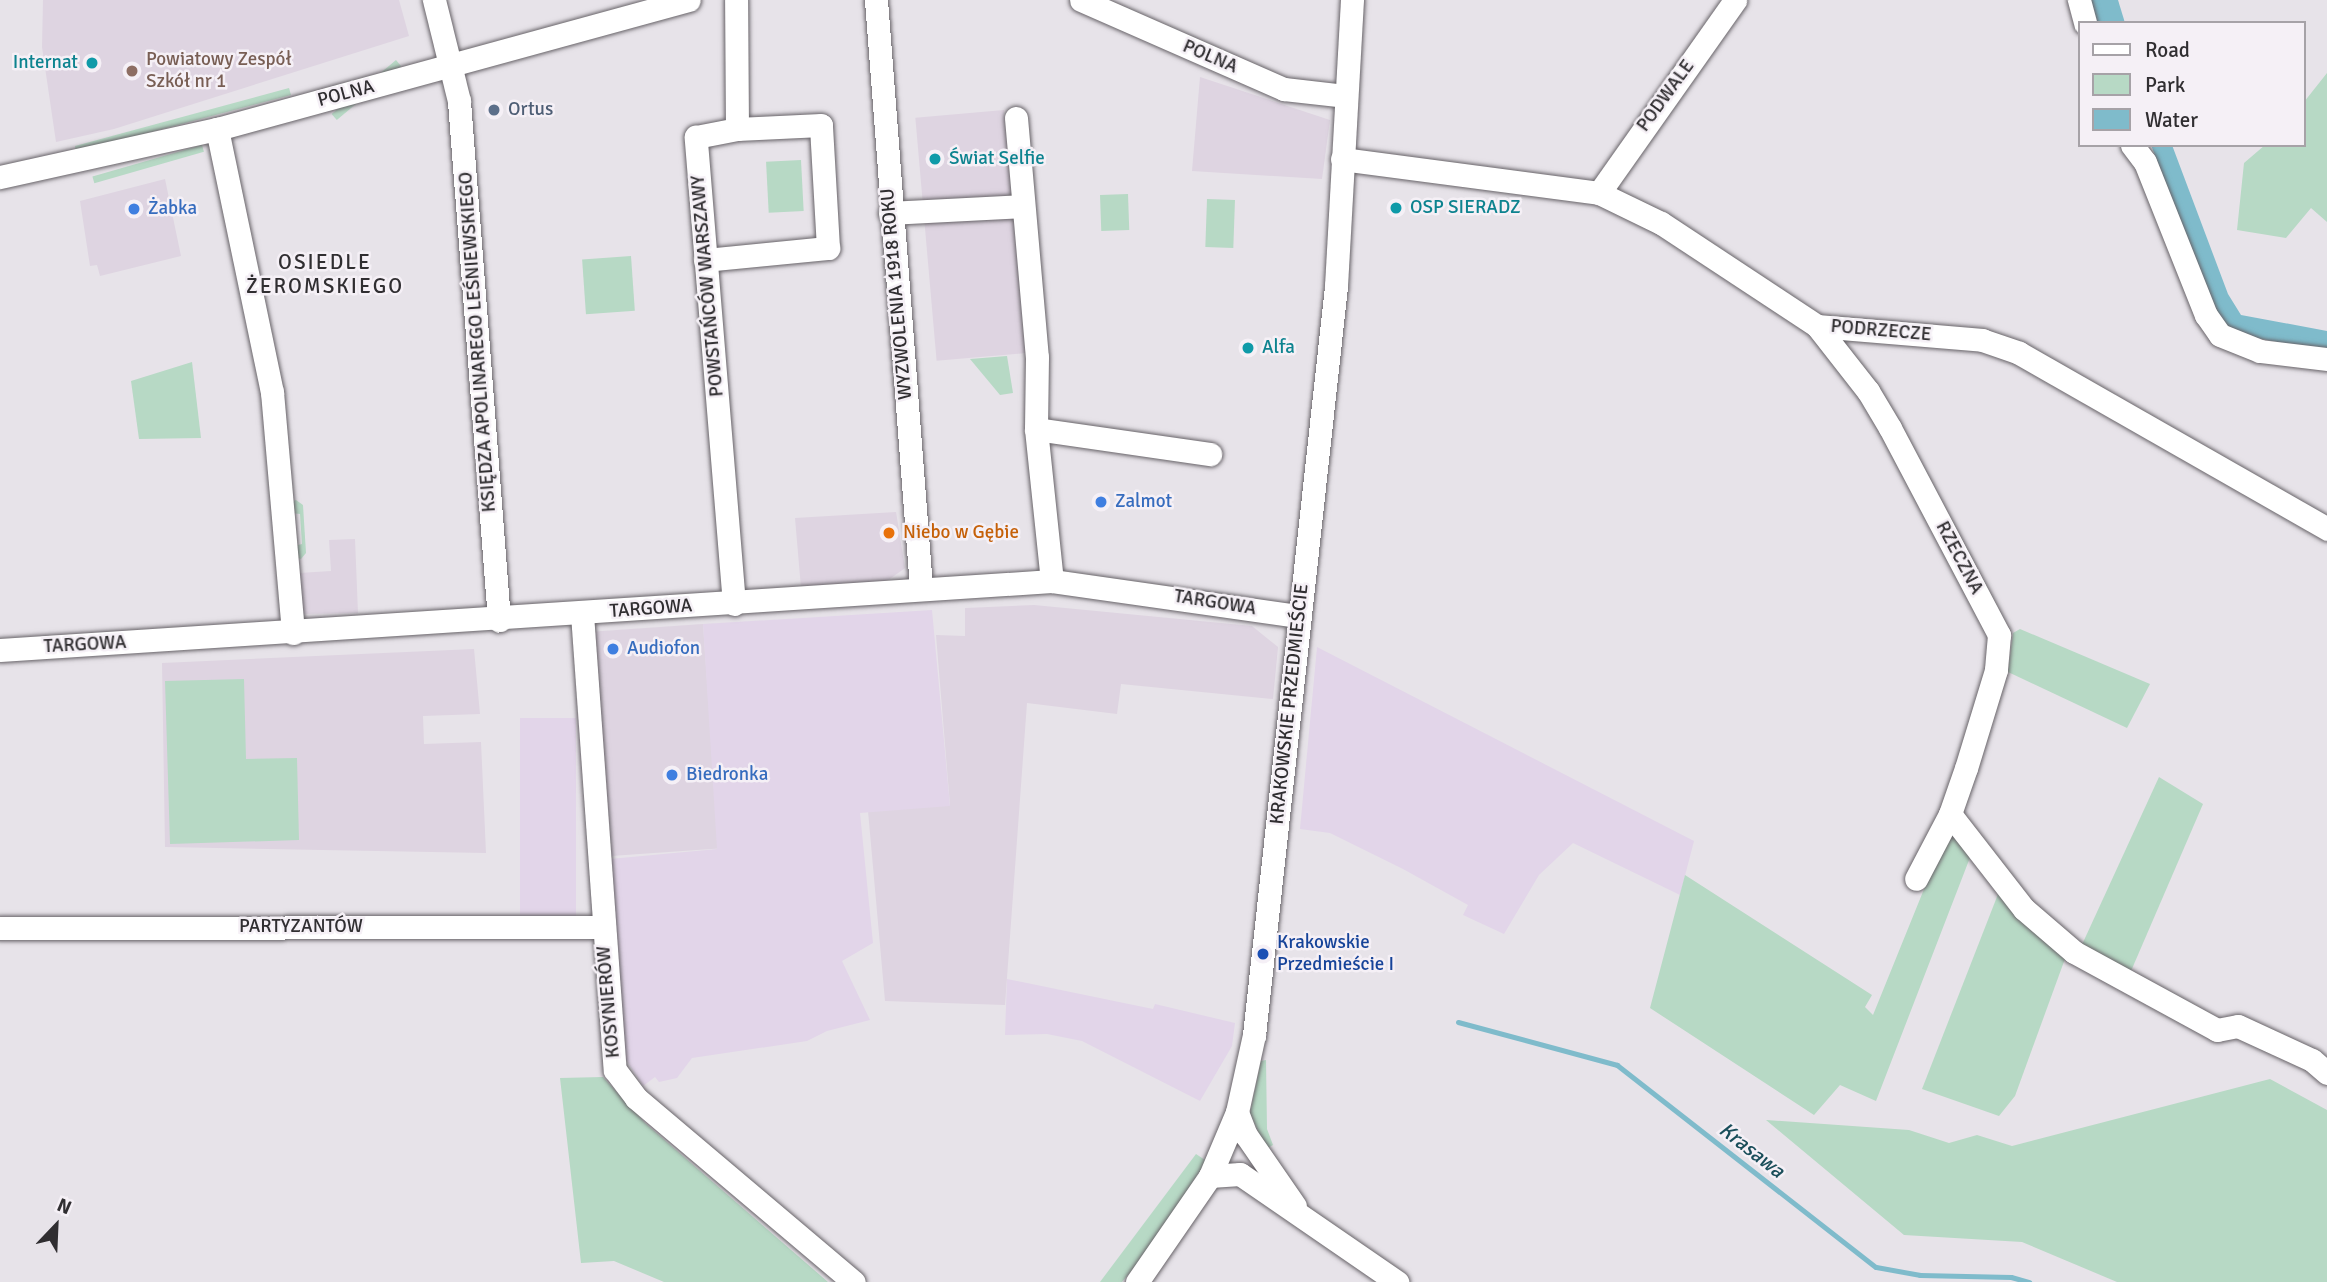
<!DOCTYPE html>
<meta charset="utf-8">
<style>
body{margin:0}
#map{position:relative;width:2327px;height:1282px;overflow:hidden;background:#e7e3e9;font-family:Signika,sans-serif}
div>[style]{position:absolute}
.built>*{inset:0;background:#ded4e1;transform-origin:0 0}
.industrial>*{inset:0;background:#e2d5e9;transform-origin:0 0}
.green>*{inset:0;background:#b7d9c5;transform-origin:0 0}
.water>*{inset:0;background:#7fbbcb}
.stream>*{height:5px;margin:-2.5px;padding:0 2.5px;transform-origin:2.5px;border-radius:2.5px;background:#7fbbcb}
.roads{filter:drop-shadow(0 0 2px #676368) drop-shadow(0 0 2px #676368)}
.minor>*{height:23px;margin:-11.5px;padding:0 11.5px;transform-origin:11.5px;border-radius:11.5px;background:#fff}
.dots>*{width:19px;height:19px;translate:-50% -50%;box-sizing:border-box;border:4px solid #f5f0f6;border-radius:50%}
span{translate:-50% -50%;white-space:nowrap;text-align:center;line-height:1.15;-webkit-text-stroke:5px #f5f0f6;paint-order:stroke}
.street-label{font-size:19px;color:#302e31}
.education-label{font-size:19px;color:#785e54}
.left{translate:0 -50%;text-align:left}
.culture-label{font-size:19px;color:#0d838f}
.right{translate:-100% -50%;text-align:right}
.service-label{font-size:19px;color:#4e5e75}
.shop-label{font-size:19px;color:#366cbe}
.food-label{font-size:19px;color:#c56008}
.transit-label{font-size:19px;color:#164399}
.neighbourhood-label{font-size:21px;color:#302e31;letter-spacing:2px}
.water-label{font-size:21px;color:#1a4e5a;font-style:italic}
.legend{position:absolute;left:2078px;top:21px;width:228px;height:126px;box-sizing:border-box;background:#f5f0f6;border:2px solid #a6a2a7;margin:0;padding:9px 12px;list-style:none;font-size:21px;color:#302e31}
.legend li{display:flex;align-items:center;gap:14px;height:35px}
.legend b{width:35px;border:2px solid #a6a2a7}
.north{position:absolute;left:21px;top:1191px;width:70px;height:70px;-webkit-text-stroke:5px #f5f0f6;paint-order:stroke;rotate:23deg;font-size:19px;font-weight:700;line-height:28px;text-align:center;color:#302e31}
.north::after{content:'';display:block;margin:auto;width:24px;height:32px;background:#302e31;clip-path:polygon(50% 0,100% 100%,50% 72%,0 100%)}
</style>
<div id="map">
<div class="built">
<div style="clip-path:polygon(43px 0,399px 0,409px 36px,114px 129px,56px 142px,42px 47px)"></div>
<div style="clip-path:polygon(1200px 77px,1330px 120px,1322px 179px,1192px 171px)"></div>
<div style="left:1004px;top:110px;width:244px;height:89px;rotate:85deg"></div>
<div style="clip-path:polygon(165px 179px,181px 256px,100px 276px,97px 265px,90px 266px,80px 201px)"></div>
<div style="clip-path:polygon(896px 512px,905px 568px,887px 581px,801px 588px,795px 518px)"></div>
<div style="clip-path:polygon(355px 539px,358px 613px,301px 614px,299px 573px,331px 571px,329px 540px)"></div>
<div style="clip-path:polygon(1034px 605px,1252px 626px,1278px 647px,1273px 699px,1121px 684px,1117px 714px,1027px 703px,1005px 1005px,885px 1001px,868px 811px,950px 805px,936px 635px,965px 636px,965px 608px)"></div>
<div style="left:703px;top:624px;width:225px;height:108px;rotate:86deg"></div>
<div style="clip-path:polygon(474px 649px,480px 714px,423px 716px,424px 744px,481px 742px,486px 853px,165px 847px,162px 663px)"></div>
</div>
<div class="industrial">
<div style="clip-path:polygon(932px 610px,950px 806px,860px 813px,873px 943px,842px 961px,870px 1020px,827px 1031px,807px 1041px,692px 1058px,677px 1078px,659px 1082px,655px 1077px,643px 1086px,625px 1058px,610px 859px,717px 849px,703px 624px)"></div>
<div style="clip-path:polygon(1317px 647px,1694px 841px,1680px 895px,1573px 843px,1539px 875px,1504px 934px,1463px 915px,1468px 905px,1403px 869px,1330px 833px,1300px 829px)"></div>
<div style="left:520px;top:718px;width:56px;height:199px"></div>
<div style="clip-path:polygon(1007px 979px,1153px 1009px,1155px 1004px,1235px 1023px,1232px 1046px,1200px 1101px,1082px 1041px,1047px 1034px,1005px 1035px)"></div>
</div>
<div class="green">
<div style="left:396px;top:60px;width:8px;height:84px;rotate:50deg"></div>
<div style="clip-path:polygon(2327px 73px,2327px 222px,2311px 208px,2286px 238px,2237px 230px,2244px 163px,2265px 145px,2304px 145px,2304px 102px)"></div>
<div style="clip-path:polygon(289px 88px,291px 95px,76px 152px,75px 146px)"></div>
<div style="left:202px;top:145px;width:7px;height:114px;rotate:74deg"></div>
<div style="left:801px;top:160px;width:51px;height:35px;rotate:87deg"></div>
<div style="left:1128px;top:194px;width:36px;height:28px;rotate:88deg"></div>
<div style="left:1207px;top:199px;width:28px;height:48px;rotate:2deg"></div>
<div style="left:631px;top:256px;width:55px;height:49px;rotate:86deg"></div>
<div style="clip-path:polygon(1007px 356px,1013px 393px,1000px 395px,970px 359px)"></div>
<div style="clip-path:polygon(192px 362px,201px 438px,139px 439px,131px 381px)"></div>
<div style="clip-path:polygon(296px 500px,303px 505px,306px 553px,301px 559px,295px 557px,294px 546px,302px 544px,300px 514px,291px 513px,290px 502px)"></div>
<div style="clip-path:polygon(2020px 629px,2150px 684px,2127px 728px,2008px 672px,2013px 633px)"></div>
<div style="clip-path:polygon(244px 679px,246px 759px,297px 758px,299px 840px,170px 844px,165px 681px)"></div>
<div style="clip-path:polygon(2159px 777px,2203px 804px,2128px 978px,2080px 949px)"></div>
<div style="clip-path:polygon(1950px 825px,1971px 855px,1876px 1101px,1840px 1085px,1814px 1115px,1650px 1008px,1685px 875px,1872px 995px,1865px 1007px,1873px 1015px)"></div>
<div style="clip-path:polygon(2000px 889px,2066px 956px,2015px 1096px,1999px 1116px,1922px 1089px)"></div>
<div style="clip-path:polygon(1266px 1060px,1267px 1129px,1273px 1145px,1266px 1149px,1250px 1113px,1261px 1061px)"></div>
<div style="clip-path:polygon(603px 1077px,645px 1123px,828px 1282px,664px 1282px,614px 1261px,581px 1263px,560px 1078px)"></div>
<div style="clip-path:polygon(2270px 1079px,2327px 1110px,2327px 1282px,2117px 1282px,2022px 1242px,1904px 1235px,1766px 1120px,1909px 1130px,1949px 1143px,1977px 1135px,2012px 1146px)"></div>
<div style="clip-path:polygon(1196px 1154px,1205px 1160px,1203px 1166px,1148px 1251px,1122px 1282px,1100px 1282px)"></div>
</div>
<div class="water">
<div style="clip-path:polygon(2088px 0,2118px 0,2125px 23px,2094px 23px)"></div>
<div style="clip-path:polygon(2151px 145px,2172px 145px,2228px 294px,2241px 315px,2327px 331px,2327px 352px,2232px 333px,2217px 314px,2161px 184px,2163px 176px)"></div>
</div>
<div class="stream">
<div style="left:1458px;top:1022px;width:165px;rotate:15.1deg"></div>
<div style="left:1617px;top:1065px;width:328px;rotate:38deg"></div>
<div style="left:1876px;top:1267px;width:45px;rotate:10.3deg"></div>
<div style="left:1920px;top:1275px;width:91px;rotate:1.3deg"></div>
<div style="left:2011px;top:1277px;width:19px;rotate:16deg"></div>
</div>
<div class="roads">
<div class="minor">
<div style="left:434px;top:0;width:104px;rotate:76.1deg"></div>
<div style="left:459px;top:101px;width:521px;rotate:85.59deg"></div>
<div style="left:876px;top:0;width:590px;rotate:85.62deg"></div>
<div style="left:1081px;top:0;width:222px;rotate:23.7deg"></div>
<div style="left:1284px;top:89px;width:61px;rotate:6.5deg"></div>
<div style="left:2079px;top:0;width:24px;rotate:75deg"></div>
<div style="left:1016px;top:118px;width:240px;rotate:85deg"></div>
<div style="left:1037px;top:357px;width:72px;rotate:90.8deg"></div>
<div style="left:1036px;top:429px;width:153px;rotate:84deg"></div>
<div style="left:217px;top:129px;width:269px;rotate:78.2deg"></div>
<div style="left:272px;top:392px;width:242px;rotate:85deg"></div>
<div style="left:2132px;top:145px;width:21px;rotate:53deg"></div>
<div style="left:2145px;top:162px;width:165px;rotate:68.3deg"></div>
<div style="left:2206px;top:315px;width:24px;rotate:55deg"></div>
<div style="left:2220px;top:335px;width:43px;rotate:21.8deg"></div>
<div style="left:2260px;top:351px;width:67px;rotate:6.8deg"></div>
<div style="left:1342px;top:159px;width:259px;rotate:7.5deg"></div>
<div style="left:1599px;top:193px;width:69px;rotate:25.8deg"></div>
<div style="left:1661px;top:223px;width:187px;rotate:33.4deg"></div>
<div style="left:1817px;top:326px;width:166px;rotate:4.8deg"></div>
<div style="left:1982px;top:340px;width:39px;rotate:19deg"></div>
<div style="left:2019px;top:353px;width:355px;rotate:29.7deg"></div>
<div style="left:0;top:177px;width:222px;rotate:-12.5deg"></div>
<div style="left:217px;top:129px;width:489px;rotate:-15.3deg"></div>
<div style="left:1599px;top:193px;width:236px;rotate:-54.8deg"></div>
<div style="left:890px;top:213px;width:133px;rotate:-3deg"></div>
<div style="left:705px;top:260px;width:124px;rotate:-5.6deg"></div>
<div style="left:828px;top:248px;width:123px;rotate:-93.3deg"></div>
<div style="left:821px;top:125px;width:84px;rotate:177.3deg"></div>
<div style="left:1817px;top:326px;width:83px;rotate:51.9deg"></div>
<div style="left:1868px;top:391px;width:43px;rotate:59.3deg"></div>
<div style="left:1890px;top:428px;width:234px;rotate:62.2deg"></div>
<div style="left:1999px;top:635px;width:35px;rotate:95deg"></div>
<div style="left:1996px;top:670px;width:102px;rotate:107deg"></div>
<div style="left:1966px;top:768px;width:49px;rotate:109.2deg"></div>
<div style="left:1950px;top:814px;width:73px;rotate:117.6deg"></div>
<div style="left:1036px;top:429px;width:176px;rotate:8.2deg"></div>
<div style="left:734px;top:604px;width:469px;rotate:-94.7deg"></div>
<div style="left:696px;top:137px;width:42px;rotate:-11deg"></div>
<div style="left:737px;top:129px;width:129px;rotate:-90.4deg"></div>
<div style="left:582px;top:614px;width:457px;rotate:85.9deg"></div>
<div style="left:615px;top:1070px;width:35px;rotate:53deg"></div>
<div style="left:636px;top:1098px;width:285px;rotate:40.2deg"></div>
<div style="left:0;top:650px;width:1054px;rotate:-3.75deg"></div>
<div style="left:1052px;top:581px;width:249px;rotate:8.1deg"></div>
<div style="left:1950px;top:814px;width:120px;rotate:52.1deg"></div>
<div style="left:2024px;top:909px;width:66px;rotate:40.7deg"></div>
<div style="left:2074px;top:952px;width:163px;rotate:28.6deg"></div>
<div style="left:2217px;top:1030px;width:21px;rotate:-11deg"></div>
<div style="left:2238px;top:1026px;width:81px;rotate:24.7deg"></div>
<div style="left:2312px;top:1060px;width:20px;rotate:41deg"></div>
<div style="left:0;top:928px;width:603px;rotate:-0.1deg"></div>
<div style="left:1237px;top:1112px;width:25px;rotate:69deg"></div>
<div style="left:1246px;top:1135px;width:86px;rotate:55.4deg"></div>
<div style="left:1210px;top:1176px;width:30px;rotate:-4deg"></div>
<div style="left:1240px;top:1174px;width:191px;rotate:34.5deg"></div>
<div style="left:1137px;top:1282px;width:129px;rotate:-55.4deg"></div>
<div style="left:1210px;top:1176px;width:69px;rotate:-67.1deg"></div>
<div style="left:1237px;top:1112px;width:79px;rotate:-77.6deg"></div>
<div style="left:1254px;top:1035px;width:753px;rotate:-83.75deg"></div>
<div style="left:1336px;top:286px;width:286px;rotate:-86.8deg"></div>
</div>
</div>
<div class="dots">
<div style="left:92px;top:63px;background:#0f9aa8"></div>
<div style="left:132px;top:71px;background:#8d6e63"></div>
<div style="left:494px;top:110px;background:#5c6f8a"></div>
<div style="left:935px;top:159px;background:#0f9aa8"></div>
<div style="left:1396px;top:208px;background:#0f9aa8"></div>
<div style="left:134px;top:209px;background:#3f7fe0"></div>
<div style="left:1248px;top:348px;background:#0f9aa8"></div>
<div style="left:1101px;top:502px;background:#3f7fe0"></div>
<div style="left:889px;top:533px;background:#e8710a"></div>
<div style="left:613px;top:649px;background:#3f7fe0"></div>
<div style="left:672px;top:775px;background:#3f7fe0"></div>
<div style="left:1263px;top:954px;background:#1a4fb4"></div>
</div>
<div class="street-label">
<span style="left:1210px;top:57px;rotate:23deg">POLNA</span>
<span style="left:346px;top:94px;rotate:-15deg">POLNA</span>
<span style="left:1666px;top:96px;rotate:-54deg">PODWALE</span>
<span style="left:708px;top:286px;rotate:-95deg">POWSTAŃCÓW WARSZAWY</span>
<span style="left:897px;top:294px;rotate:-95deg">WYZWOLENIA 1918 ROKU</span>
<span style="left:1881px;top:331px;rotate:5deg">PODRZECZE</span>
<span style="left:478px;top:342px;rotate:-94deg">KSIĘDZA APOLINAREGO LEŚNIEWSKIEGO</span>
<span style="left:1959px;top:558px;rotate:62deg">RZECZNA</span>
<span style="left:1215px;top:603px;rotate:9deg">TARGOWA</span>
<span style="left:651px;top:609px;rotate:-4deg">TARGOWA</span>
<span style="left:85px;top:645px;rotate:-3deg">TARGOWA</span>
<span style="left:1290px;top:704px;rotate:-84deg">KRAKOWSKIE PRZEDMIEŚCIE</span>
<span style="left:301px;top:927px">PARTYZANTÓW</span>
<span style="left:609px;top:1002px;rotate:-95deg">KOSYNIERÓW</span>
</div>
<div class="education-label">
<span class="left" style="left:146px;top:71px">Powiatowy Zespół<br>Szkół nr 1</span>
</div>
<div class="culture-label">
<span class="right" style="left:78px;top:63px">Internat</span>
<span class="left" style="left:949px;top:159px">Świat Selfie</span>
<span class="left" style="left:1410px;top:208px">OSP SIERADZ</span>
<span class="left" style="left:1262px;top:348px">Alfa</span>
</div>
<div class="service-label">
<span class="left" style="left:508px;top:110px">Ortus</span>
</div>
<div class="shop-label">
<span class="left" style="left:148px;top:209px">Żabka</span>
<span class="left" style="left:1115px;top:502px">Zalmot</span>
<span class="left" style="left:627px;top:649px">Audiofon</span>
<span class="left" style="left:686px;top:775px">Biedronka</span>
</div>
<div class="food-label">
<span class="left" style="left:903px;top:533px">Niebo w Gębie</span>
</div>
<div class="transit-label">
<span class="left" style="left:1277px;top:954px">Krakowskie<br>Przedmieście I</span>
</div>
<div class="neighbourhood-label">
<span style="left:325px;top:274px">OSIEDLE<br>ŻEROMSKIEGO</span>
</div>
<div class="water-label">
<span style="left:1752px;top:1150px;rotate:38deg">Krasawa</span>
</div>
<ul class="legend">
<li><b style="height:9px;background:#fff"></b>Road</li>
<li><b style="height:19px;background:#b7d9c5"></b>Park</li>
<li><b style="height:19px;background:#7fbbcb"></b>Water</li>
</ul>
<div class="north">N</div>
</div>
